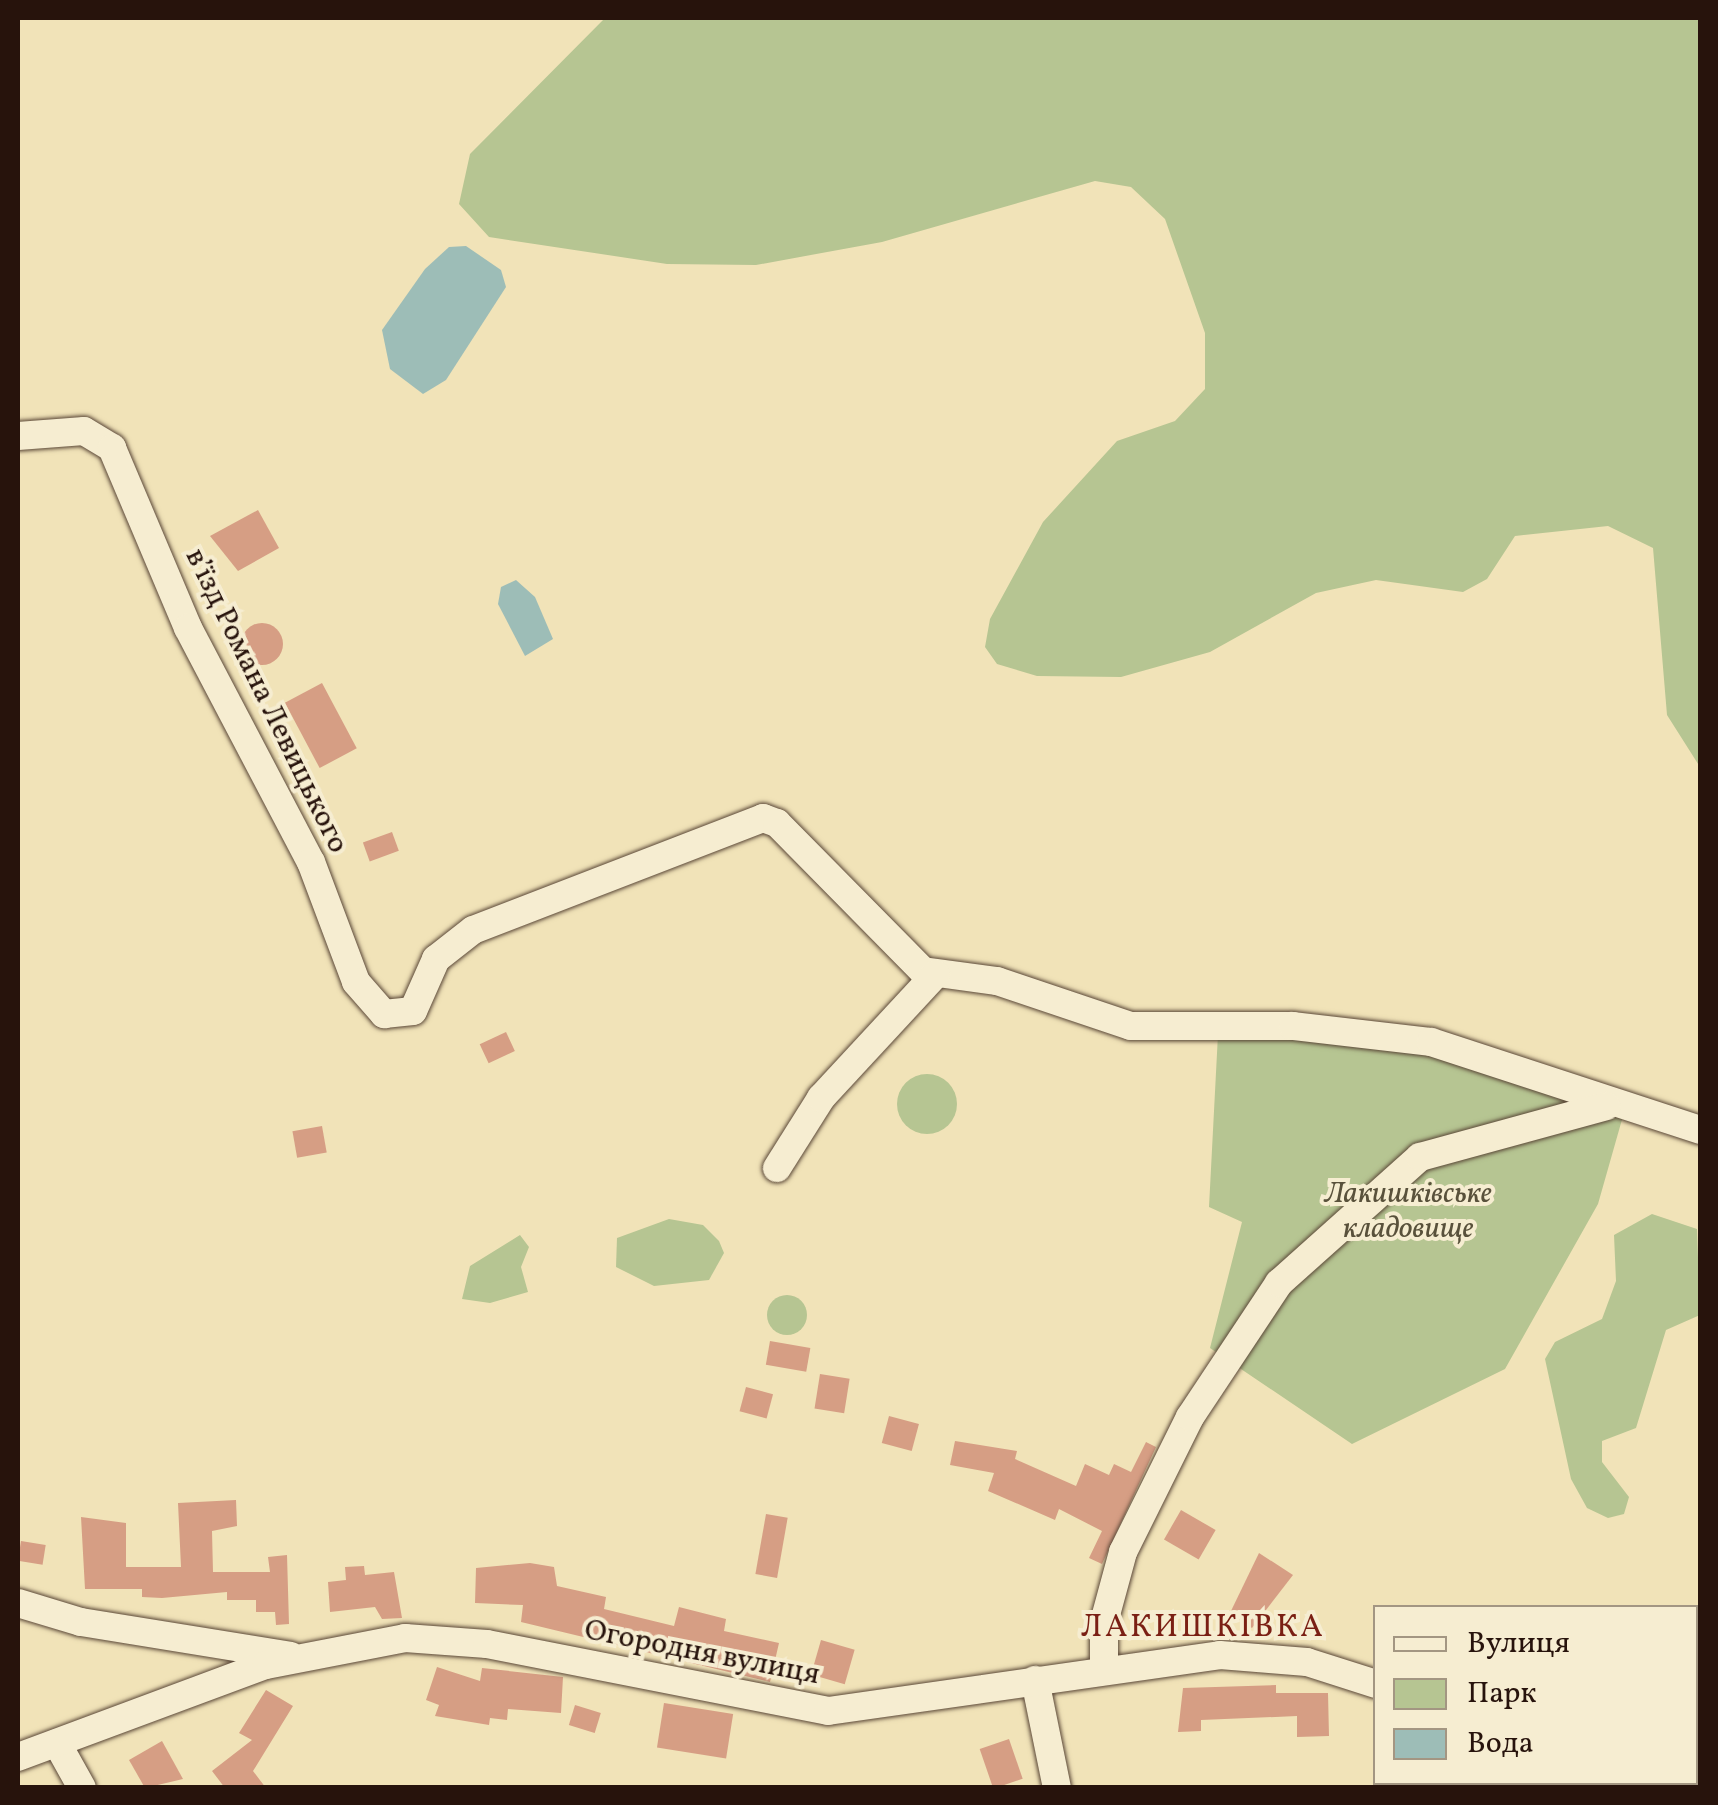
<!DOCTYPE html>
<meta charset="utf-8">
<style>
body{margin:0}
#map{position:relative;width:1718px;height:1805px;overflow:hidden;background:#f1e3b8;font-family:Vollkorn,serif}
div>[style]{position:absolute}
.green>*{inset:0;background:#b6c592}
.round{border-radius:50%}
.water>*{inset:0;background:#9dbdb7}
.building>*{inset:0;background:#d69e84;transform-origin:0 0}
.roads{filter:drop-shadow(0 0 2px #5a4737) drop-shadow(0 0 2px #5a4737)}
.minor>*{height:28px;margin:-14px;padding:0 14px;transform-origin:14px;border-radius:14px;background:#f6edd1}
span{translate:-50% -50%;white-space:nowrap;text-align:center;line-height:1.15;-webkit-text-stroke:8px #f6edd1;paint-order:stroke}
.street-label{font-size:30px;color:#27130c}
.park-label{font-size:30px;color:#59513b;font-style:italic}
.neighbourhood-label{font-size:32px;color:#7a1f14;letter-spacing:2.5px}
.frame{position:absolute;inset:0;border:20px solid #27130c;pointer-events:none}
.legend{position:absolute;left:1373px;top:1605px;width:325px;height:180px;box-sizing:border-box;background:#f6edd1;border:2px solid #a39682;margin:0;padding:12px 18px;list-style:none;font-size:30px;color:#27130c}
.legend li{display:flex;align-items:center;gap:20px;height:50px}
.legend b{width:50px;border:2px solid #a39682}
</style>
<div id="map">
<div class="green">
<div style="clip-path:polygon(605px 18px,1700px 18px,1700px 767px,1667px 715px,1653px 548px,1608px 526px,1515px 536px,1487px 579px,1463px 592px,1376px 580px,1316px 593px,1210px 652px,1121px 677px,1037px 676px,997px 664px,985px 647px,990px 619px,1043px 522px,1117px 441px,1175px 421px,1205px 389px,1205px 333px,1165px 219px,1131px 187px,1095px 181px,882px 242px,756px 265px,667px 264px,489px 237px,459px 204px,470px 154px)"></div>
<div style="clip-path:polygon(1218px 1034px,1401px 1043px,1623px 1116px,1598px 1204px,1505px 1369px,1352px 1444px,1210px 1348px,1242px 1222px,1209px 1207px)"></div>
<div class="round" style="left:897px;top:1074px;width:60px;height:60px"></div>
<div style="clip-path:polygon(1652px 1214px,1697px 1229px,1700px 1315px,1666px 1330px,1636px 1428px,1602px 1441px,1602px 1462px,1629px 1497px,1624px 1514px,1608px 1518px,1587px 1508px,1571px 1479px,1545px 1359px,1555px 1342px,1602px 1319px,1616px 1281px,1614px 1235px)"></div>
<div style="clip-path:polygon(669px 1219px,703px 1225px,719px 1241px,724px 1253px,709px 1280px,654px 1286px,616px 1267px,617px 1238px)"></div>
<div style="clip-path:polygon(520px 1235px,529px 1247px,521px 1267px,528px 1292px,490px 1303px,462px 1299px,470px 1266px)"></div>
<div class="round" style="left:767px;top:1295px;width:40px;height:40px"></div>
</div>
<div class="water">
<div style="clip-path:polygon(466px 246px,501px 270px,506px 287px,446px 380px,423px 394px,390px 369px,382px 330px,425px 269px,449px 247px)"></div>
<div style="clip-path:polygon(516px 580px,535px 597px,553px 639px,525px 656px,498px 604px,501px 587px)"></div>
</div>
<div class="building">
<div style="clip-path:polygon(258px 510px,279px 548px,238px 571px,210px 536px)"></div>
<div class="round" style="left:241px;top:623px;width:42px;height:42px"></div>
<div style="left:322px;top:683px;width:74px;height:42px;rotate:62deg"></div>
<div style="left:392px;top:832px;width:20px;height:31px;rotate:70deg"></div>
<div style="left:506px;top:1032px;width:21px;height:29px;rotate:65deg"></div>
<div style="left:322px;top:1126px;width:27px;height:30px;rotate:80deg"></div>
<div style="left:770px;top:1341px;width:41px;height:24px;rotate:10deg"></div>
<div style="left:820px;top:1374px;width:30px;height:35px;rotate:9deg"></div>
<div style="left:746px;top:1387px;width:28px;height:25px;rotate:15deg"></div>
<div style="left:889px;top:1416px;width:31px;height:28px;rotate:15deg"></div>
<div style="clip-path:polygon(955px 1441px,1017px 1451px,1015px 1459px,1076px 1486px,1085px 1464px,1109px 1475px,1114px 1464px,1131px 1472px,1146px 1442px,1156px 1447px,1102px 1564px,1089px 1558px,1102px 1531px,1059px 1509px,1055px 1520px,988px 1491px,994px 1473px,950px 1465px)"></div>
<div style="clip-path:polygon(236px 1500px,237px 1526px,212px 1531px,213px 1572px,270px 1572px,268px 1557px,287px 1555px,289px 1624px,276px 1625px,275px 1612px,256px 1612px,256px 1600px,227px 1600px,227px 1592px,162px 1598px,142px 1597px,142px 1589px,85px 1589px,81px 1517px,126px 1523px,126px 1567px,181px 1567px,178px 1503px)"></div>
<div style="left:1181px;top:1510px;width:40px;height:34px;rotate:30deg"></div>
<div style="left:766px;top:1514px;width:22px;height:61px;rotate:10deg"></div>
<div style="left:21px;top:1541px;width:25px;height:20px;rotate:9deg"></div>
<div style="clip-path:polygon(1259px 1553px,1293px 1575px,1252px 1628px,1230px 1613px)"></div>
<div style="clip-path:polygon(530px 1563px,554px 1567px,557px 1586px,606px 1597px,604px 1609px,674px 1626px,679px 1607px,726px 1619px,724px 1631px,779px 1643px,770px 1682px,521px 1622px,523px 1605px,475px 1603px,476px 1568px)"></div>
<div style="clip-path:polygon(364px 1566px,365px 1575px,394px 1572px,402px 1618px,382px 1619px,375px 1607px,330px 1612px,328px 1582px,346px 1580px,345px 1567px)"></div>
<div style="left:821px;top:1640px;width:35px;height:36px;rotate:16deg"></div>
<div style="clip-path:polygon(437px 1667px,480px 1681px,482px 1668px,563px 1677px,561px 1713px,508px 1709px,507px 1720px,490px 1718px,489px 1725px,435px 1716px,439px 1705px,426px 1700px)"></div>
<div style="clip-path:polygon(1276px 1685px,1276px 1693px,1328px 1693px,1329px 1736px,1297px 1737px,1297px 1716px,1201px 1720px,1201px 1731px,1178px 1732px,1183px 1688px)"></div>
<div style="clip-path:polygon(266px 1690px,293px 1706px,253px 1771px,266px 1788px,225px 1788px,212px 1771px,252px 1740px,239px 1733px)"></div>
<div style="left:664px;top:1703px;width:70px;height:45px;rotate:9deg"></div>
<div style="left:575px;top:1705px;width:27px;height:21px;rotate:17deg"></div>
<div style="left:1009px;top:1739px;width:42px;height:31px;rotate:71deg"></div>
<div style="clip-path:polygon(162px 1741px,183px 1779px,145px 1788px,129px 1760px)"></div>
</div>
<div class="roads">
<div class="minor">
<div style="left:18px;top:436px;width:66px;rotate:-4.3deg"></div>
<div style="left:84px;top:431px;width:33px;rotate:31deg"></div>
<div style="left:112px;top:448px;width:195px;rotate:67.1deg"></div>
<div style="left:188px;top:628px;width:264px;rotate:62.3deg"></div>
<div style="left:311px;top:862px;width:128px;rotate:69.4deg"></div>
<div style="left:356px;top:982px;width:43px;rotate:48.8deg"></div>
<div style="left:384px;top:1014px;width:29px;rotate:-6deg"></div>
<div style="left:413px;top:1011px;width:57px;rotate:-66.1deg"></div>
<div style="left:436px;top:959px;width:47px;rotate:-38.1deg"></div>
<div style="left:473px;top:930px;width:311px;rotate:-21.1deg"></div>
<div style="left:763px;top:818px;width:15px;rotate:20deg"></div>
<div style="left:777px;top:823px;width:208px;rotate:45.4deg"></div>
<div style="left:923px;top:971px;width:75px;rotate:7.7deg"></div>
<div style="left:997px;top:981px;width:141px;rotate:18.6deg"></div>
<div style="left:1131px;top:1026px;width:162px"></div>
<div style="left:1293px;top:1026px;width:139px;rotate:6.6deg"></div>
<div style="left:1431px;top:1042px;width:283px;rotate:18.1deg"></div>
<div style="left:777px;top:1168px;width:83px;rotate:-57.8deg"></div>
<div style="left:821px;top:1098px;width:169px;rotate:-47.2deg"></div>
<div style="left:18px;top:1603px;width:66px;rotate:16.8deg"></div>
<div style="left:81px;top:1622px;width:212px;rotate:9.2deg"></div>
<div style="left:1104px;top:1668px;width:46px;rotate:-90deg"></div>
<div style="left:1104px;top:1622px;width:73px;rotate:-74.8deg"></div>
<div style="left:1123px;top:1552px;width:151px;rotate:-63.6deg"></div>
<div style="left:1190px;top:1417px;width:161px;rotate:-56.4deg"></div>
<div style="left:1279px;top:1283px;width:189px;rotate:-41.8deg"></div>
<div style="left:1420px;top:1157px;width:193px;rotate:-15.3deg"></div>
<div style="left:1035px;top:1680px;width:110px;rotate:78.5deg"></div>
<div style="left:57px;top:1743px;width:51px;rotate:60.9deg"></div>
<div style="left:18px;top:1757px;width:265px;rotate:-20.4deg"></div>
<div style="left:266px;top:1665px;width:142px;rotate:-11deg"></div>
<div style="left:405px;top:1638px;width:82px;rotate:4.2deg"></div>
<div style="left:487px;top:1644px;width:348px;rotate:11.1deg"></div>
<div style="left:828px;top:1711px;width:396px;rotate:-8.1deg"></div>
<div style="left:1220px;top:1655px;width:87px;rotate:4.6deg"></div>
<div style="left:1307px;top:1662px;width:72px;rotate:17.7deg"></div>
<div style="left:1502px;top:1782px;width:8px;rotate:45deg"></div>
</div>
</div>
<div class="street-label">
<span style="left:266px;top:701px;rotate:64deg">в’їзд Романа Левицького</span>
<span style="left:702px;top:1653px;rotate:11deg">Огородня вулиця</span>
</div>
<div class="park-label">
<span style="left:1408px;top:1211px">Лакишківське<br>кладовище</span>
</div>
<div class="neighbourhood-label">
<span style="left:1203px;top:1628px">ЛАКИШКІВКА</span>
</div>
<div class="frame"></div>
<ul class="legend">
<li><b style="height:12px;background:#f6edd1"></b>Вулиця</li>
<li><b style="height:28px;background:#b6c592"></b>Парк</li>
<li><b style="height:28px;background:#9dbdb7"></b>Вода</li>
</ul>
</div>
